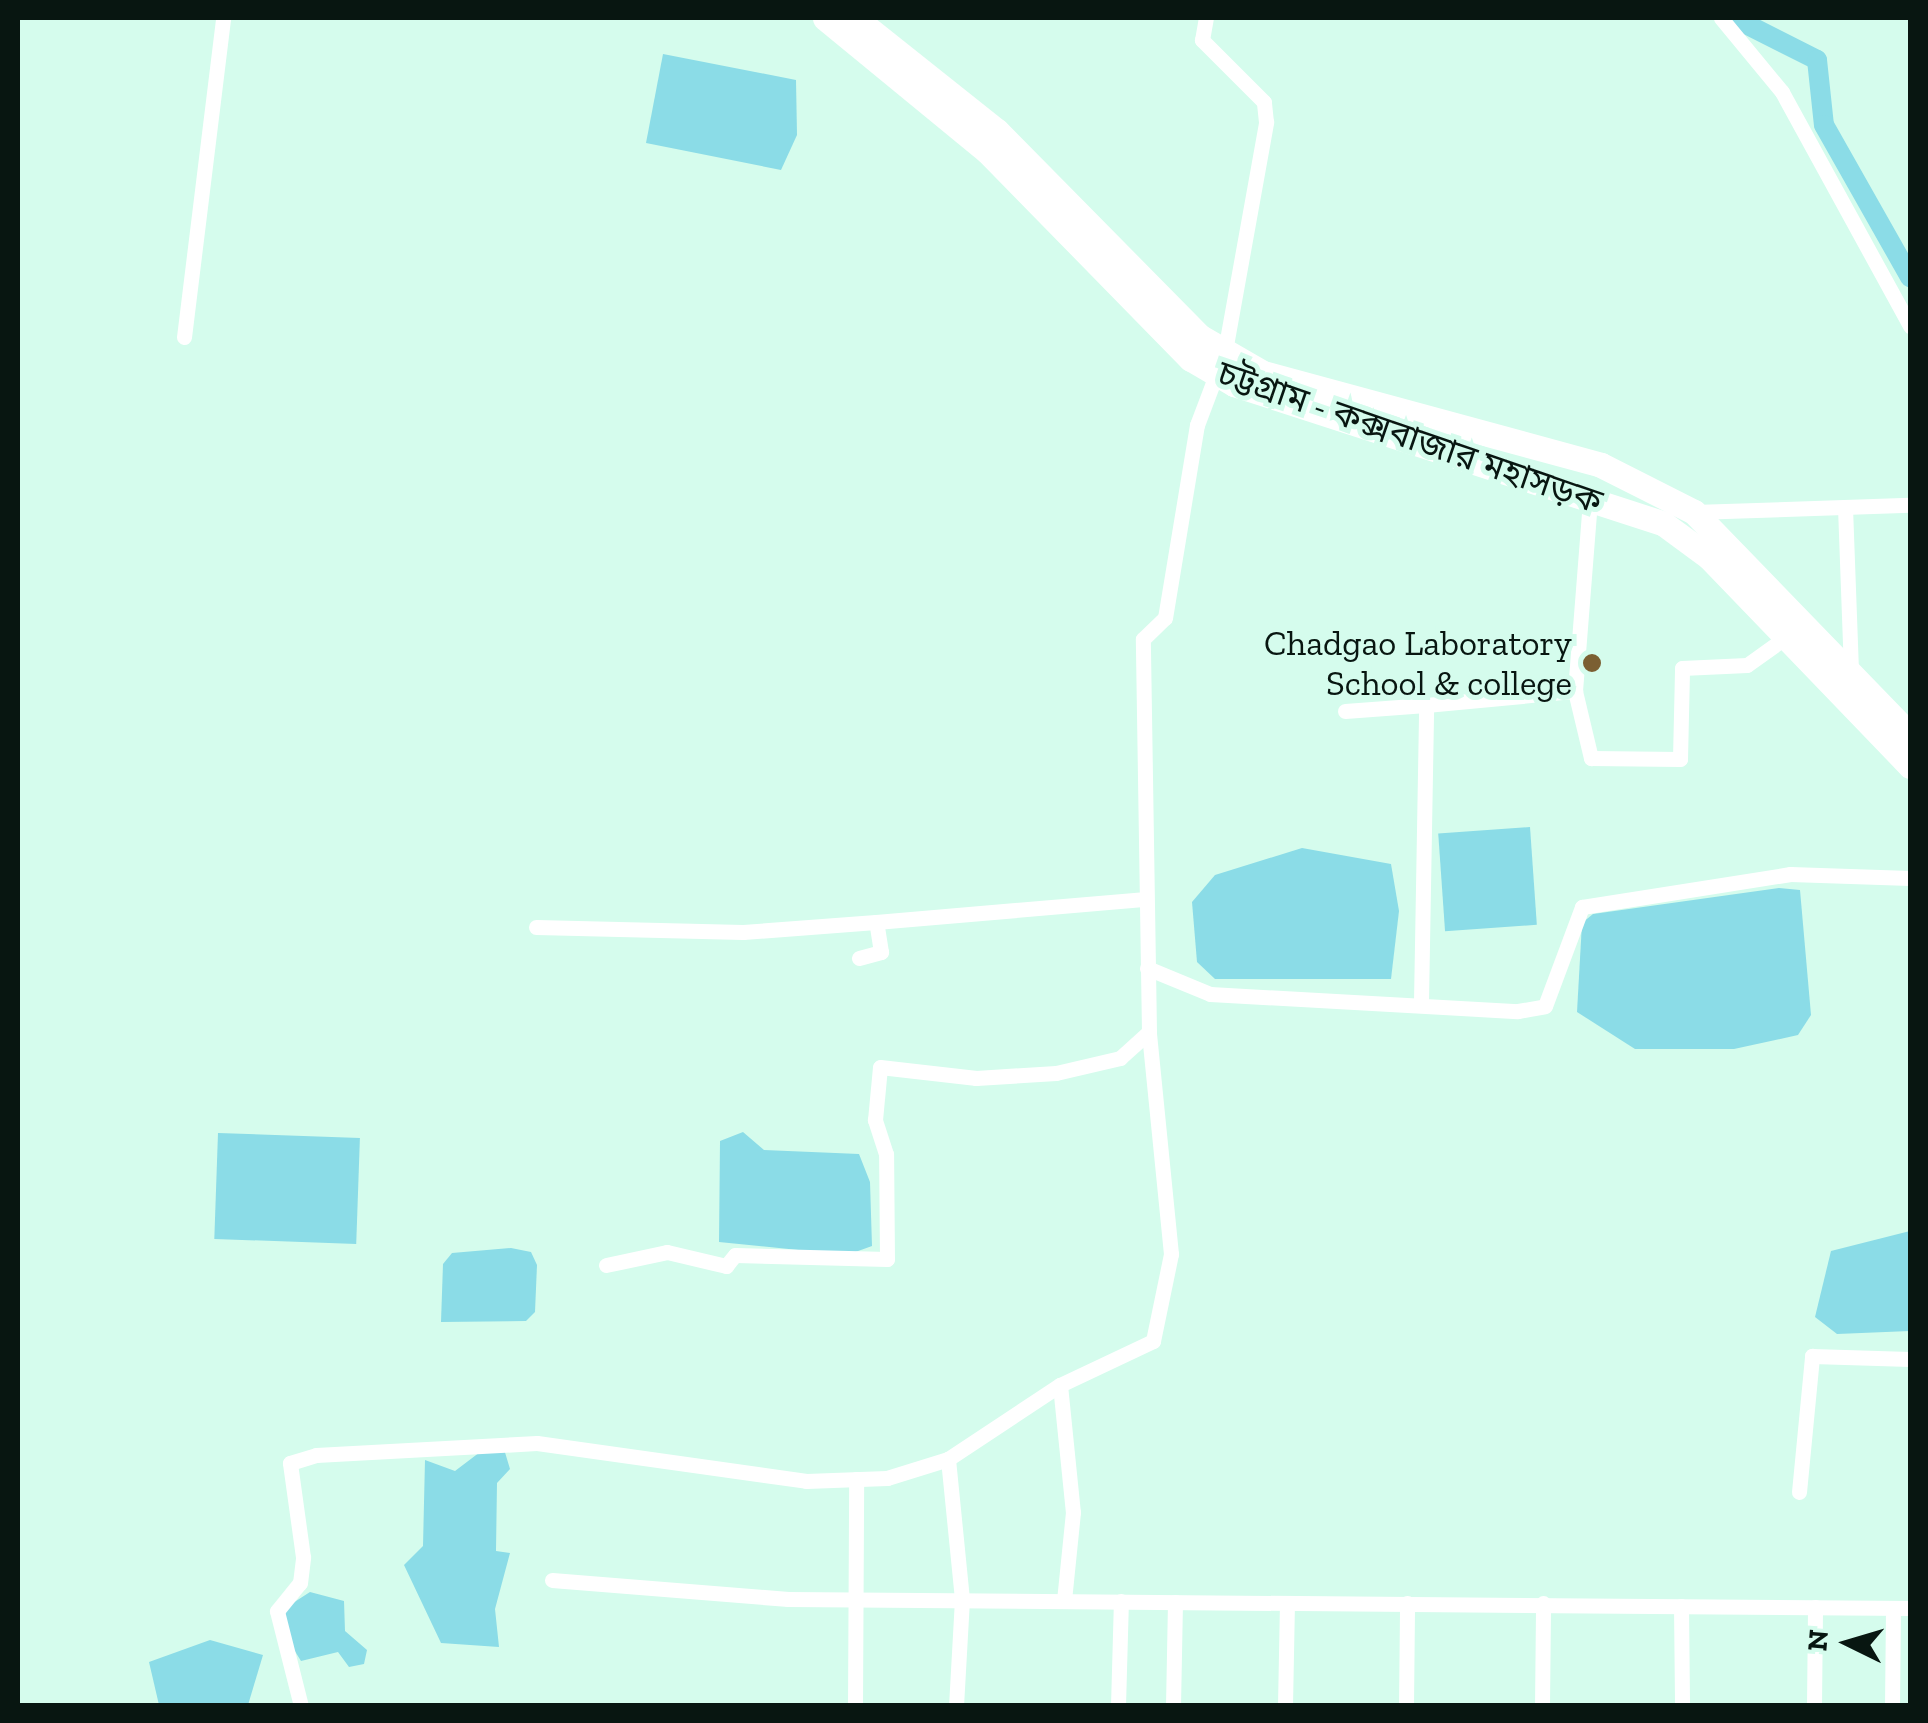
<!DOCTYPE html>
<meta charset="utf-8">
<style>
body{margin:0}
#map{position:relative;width:1928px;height:1723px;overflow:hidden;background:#d5fced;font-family:"Zilla Slab","Noto Sans Bengali",serif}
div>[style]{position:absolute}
.water>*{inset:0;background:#8bdce7;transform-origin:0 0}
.canal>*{height:20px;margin:-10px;padding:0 10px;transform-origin:10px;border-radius:10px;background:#8bdce7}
.minor>*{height:15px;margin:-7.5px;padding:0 7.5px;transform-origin:7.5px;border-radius:7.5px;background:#fff}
.trunk>*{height:25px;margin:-12.5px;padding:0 12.5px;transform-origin:12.5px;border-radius:12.5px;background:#fff}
.dots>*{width:28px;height:28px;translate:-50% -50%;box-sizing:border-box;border:5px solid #d5fced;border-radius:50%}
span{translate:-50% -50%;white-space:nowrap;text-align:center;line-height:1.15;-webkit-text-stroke:10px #d5fced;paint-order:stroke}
.street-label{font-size:35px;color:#081611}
.poi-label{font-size:35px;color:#081611}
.right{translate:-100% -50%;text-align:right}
.frame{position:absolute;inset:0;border:20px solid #081611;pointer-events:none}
.north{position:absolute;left:1798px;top:1593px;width:100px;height:100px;-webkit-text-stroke:8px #d5fced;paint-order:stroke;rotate:275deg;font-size:28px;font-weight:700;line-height:40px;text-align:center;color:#081611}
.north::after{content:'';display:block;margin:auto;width:35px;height:45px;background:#081611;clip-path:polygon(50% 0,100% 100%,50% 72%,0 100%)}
</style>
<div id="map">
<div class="water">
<div style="clip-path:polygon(663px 54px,796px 80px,797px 135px,781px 170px,646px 143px)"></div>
<div style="left:1530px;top:827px;width:98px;height:92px;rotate:86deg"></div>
<div style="clip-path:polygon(1302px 848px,1391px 864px,1399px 911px,1391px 979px,1215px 979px,1197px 962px,1192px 902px,1215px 875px)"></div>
<div style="clip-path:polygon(1779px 888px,1800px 890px,1811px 1015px,1798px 1035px,1734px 1049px,1635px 1049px,1577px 1012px,1582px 923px,1593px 914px)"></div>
<div style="clip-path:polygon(743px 1132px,764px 1150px,859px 1154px,870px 1182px,872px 1246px,847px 1255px,719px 1242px,720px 1141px)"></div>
<div style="left:218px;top:1133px;width:142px;height:106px;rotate:2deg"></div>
<div style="clip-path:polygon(1910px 1231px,1910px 1331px,1837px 1334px,1815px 1317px,1831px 1251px)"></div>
<div style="clip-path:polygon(511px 1248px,531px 1252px,537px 1265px,535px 1312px,526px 1321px,441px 1322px,443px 1264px,452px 1253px)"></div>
<div style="clip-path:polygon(484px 1449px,504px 1449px,510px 1469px,497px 1483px,496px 1551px,510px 1553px,495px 1609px,499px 1647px,441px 1643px,404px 1565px,423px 1546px,425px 1460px,455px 1471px)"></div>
<div style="clip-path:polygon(310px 1592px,344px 1601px,345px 1631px,367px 1650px,364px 1664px,349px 1667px,338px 1652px,301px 1661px,280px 1627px,282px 1610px)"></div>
<div style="clip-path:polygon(210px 1640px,263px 1655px,248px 1705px,159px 1705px,149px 1662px)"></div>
</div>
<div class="canal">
<div style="left:1734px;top:18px;width:93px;rotate:26.8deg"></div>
<div style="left:1817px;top:60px;width:65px;rotate:83.9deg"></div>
<div style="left:1824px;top:125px;width:175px;rotate:60.5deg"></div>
</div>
<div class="minor">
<div style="left:1721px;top:18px;width:96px;rotate:50.5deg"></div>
<div style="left:1782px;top:92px;width:267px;rotate:61.3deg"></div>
<div style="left:184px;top:337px;width:321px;rotate:-83deg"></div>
<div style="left:1845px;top:507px;width:163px;rotate:87.9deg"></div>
<div style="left:1694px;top:512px;width:216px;rotate:-1.9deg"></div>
<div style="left:1575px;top:691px;width:69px;rotate:76.6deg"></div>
<div style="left:1591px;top:758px;width:89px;rotate:0.6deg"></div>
<div style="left:1680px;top:759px;width:91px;rotate:-88.7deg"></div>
<div style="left:1682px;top:668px;width:65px;rotate:-2.6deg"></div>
<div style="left:1747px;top:665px;width:48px;rotate:-35.7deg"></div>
<div style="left:1345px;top:711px;width:81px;rotate:-4.2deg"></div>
<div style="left:536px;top:927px;width:207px;rotate:1.4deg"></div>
<div style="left:743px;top:932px;width:133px;rotate:-4.3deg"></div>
<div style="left:859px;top:958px;width:23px;rotate:-15deg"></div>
<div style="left:881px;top:952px;width:30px;rotate:-99deg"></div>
<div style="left:876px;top:922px;width:268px;rotate:-4.9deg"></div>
<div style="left:1147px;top:968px;width:68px;rotate:22.4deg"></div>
<div style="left:1210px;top:994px;width:308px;rotate:3.2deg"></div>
<div style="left:1518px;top:1011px;width:27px;rotate:-10deg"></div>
<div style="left:1545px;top:1006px;width:106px;rotate:-69.5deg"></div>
<div style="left:1582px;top:907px;width:211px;rotate:-9deg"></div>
<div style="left:1790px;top:874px;width:120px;rotate:1.9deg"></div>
<div style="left:1421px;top:1002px;width:297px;rotate:-89deg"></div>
<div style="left:1426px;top:705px;width:150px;rotate:-5.4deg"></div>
<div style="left:1575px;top:691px;width:192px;rotate:-85.5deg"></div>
<div style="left:606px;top:1265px;width:62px;rotate:-12deg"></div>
<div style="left:667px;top:1252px;width:61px;rotate:13.3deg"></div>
<div style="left:726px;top:1266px;width:14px;rotate:-51deg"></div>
<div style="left:735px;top:1255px;width:152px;rotate:1.5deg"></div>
<div style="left:887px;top:1259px;width:105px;rotate:-90.5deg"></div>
<div style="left:886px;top:1154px;width:36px;rotate:-108deg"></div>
<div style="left:875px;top:1120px;width:53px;rotate:-84.6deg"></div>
<div style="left:880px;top:1067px;width:97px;rotate:6.5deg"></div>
<div style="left:976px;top:1078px;width:80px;rotate:-3.6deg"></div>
<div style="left:1056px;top:1073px;width:66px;rotate:-13.2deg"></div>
<div style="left:1120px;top:1058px;width:39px;rotate:-42deg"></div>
<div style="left:1060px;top:1385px;width:103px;rotate:-25.3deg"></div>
<div style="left:1153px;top:1341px;width:89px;rotate:-78.3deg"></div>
<div style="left:1171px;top:1254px;width:223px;rotate:-95.7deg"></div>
<div style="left:1149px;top:1032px;width:393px;rotate:-90.9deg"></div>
<div style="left:1143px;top:639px;width:30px;rotate:-44deg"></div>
<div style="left:1165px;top:618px;width:196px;rotate:-80.6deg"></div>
<div style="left:1197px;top:425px;width:79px;rotate:-69.3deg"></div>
<div style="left:1225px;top:351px;width:233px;rotate:-79.8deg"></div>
<div style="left:1266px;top:122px;width:20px;rotate:-96deg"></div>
<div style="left:1264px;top:102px;width:88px;rotate:-135deg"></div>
<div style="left:1202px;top:40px;width:22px;rotate:-80deg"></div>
<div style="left:948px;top:1459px;width:141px;rotate:84.3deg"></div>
<div style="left:962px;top:1599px;width:107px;rotate:93.2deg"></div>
<div style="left:1799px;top:1492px;width:137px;rotate:-84.5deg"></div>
<div style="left:1812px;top:1356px;width:98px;rotate:1.8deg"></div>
<div style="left:552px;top:1580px;width:237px;rotate:4.6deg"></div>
<div style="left:788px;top:1599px;width:1122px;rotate:0.46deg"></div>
<div style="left:1681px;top:1606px;width:100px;rotate:89.4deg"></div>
<div style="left:301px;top:1706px;width:98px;rotate:-104.2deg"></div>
<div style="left:277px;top:1611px;width:36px;rotate:-51deg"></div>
<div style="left:300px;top:1583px;width:26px;rotate:-83deg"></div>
<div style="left:303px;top:1557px;width:95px;rotate:-97.9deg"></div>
<div style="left:290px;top:1463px;width:27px;rotate:-17deg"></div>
<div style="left:316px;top:1455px;width:221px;rotate:-3.1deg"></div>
<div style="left:537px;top:1443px;width:272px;rotate:8deg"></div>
<div style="left:806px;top:1481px;width:81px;rotate:-2.1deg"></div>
<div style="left:887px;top:1478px;width:64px;rotate:-17.3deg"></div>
<div style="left:948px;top:1459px;width:134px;rotate:-33.5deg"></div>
<div style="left:1060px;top:1385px;width:128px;rotate:84.2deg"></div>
<div style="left:1073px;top:1512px;width:88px;rotate:95.8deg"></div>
<div style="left:855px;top:1706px;width:227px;rotate:-89.7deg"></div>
<div style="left:1118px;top:1706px;width:105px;rotate:-88.4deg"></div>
<div style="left:1173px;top:1706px;width:104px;rotate:-88.9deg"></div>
<div style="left:1285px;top:1706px;width:103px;rotate:-88.9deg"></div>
<div style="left:1406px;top:1706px;width:103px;rotate:-89.4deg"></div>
<div style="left:1542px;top:1706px;width:103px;rotate:-89.4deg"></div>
<div style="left:1814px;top:1706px;width:99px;rotate:-89.4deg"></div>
<div style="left:1892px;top:1706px;width:98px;rotate:-89.4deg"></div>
</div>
<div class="trunk">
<div style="left:825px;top:18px;width:210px;rotate:39.4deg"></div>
<div style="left:987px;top:151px;width:291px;rotate:45.6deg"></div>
<div style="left:1191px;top:359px;width:50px;rotate:30.2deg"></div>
<div style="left:1234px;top:384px;width:452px;rotate:18deg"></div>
<div style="left:1664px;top:524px;width:56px;rotate:36.3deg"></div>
<div style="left:1709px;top:557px;width:290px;rotate:46.1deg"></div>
<div style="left:855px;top:18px;width:181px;rotate:38.5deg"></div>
<div style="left:997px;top:131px;width:288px;rotate:45.4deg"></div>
<div style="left:1199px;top:336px;width:74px;rotate:30deg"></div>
<div style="left:1263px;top:373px;width:350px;rotate:15.2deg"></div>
<div style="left:1601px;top:465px;width:104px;rotate:26.8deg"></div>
<div style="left:1694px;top:512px;width:310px;rotate:45.9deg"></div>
</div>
<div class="dots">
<div style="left:1592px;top:663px;background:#7b5f32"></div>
</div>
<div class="street-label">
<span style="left:1410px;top:437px;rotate:19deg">চট্টগ্রাম - কক্সবাজার মহাসড়ক</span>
</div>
<div class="poi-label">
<span class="right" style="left:1572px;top:663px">Chadgao Laboratory<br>School &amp; college</span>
</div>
<div class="frame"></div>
<div class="north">N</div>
</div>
